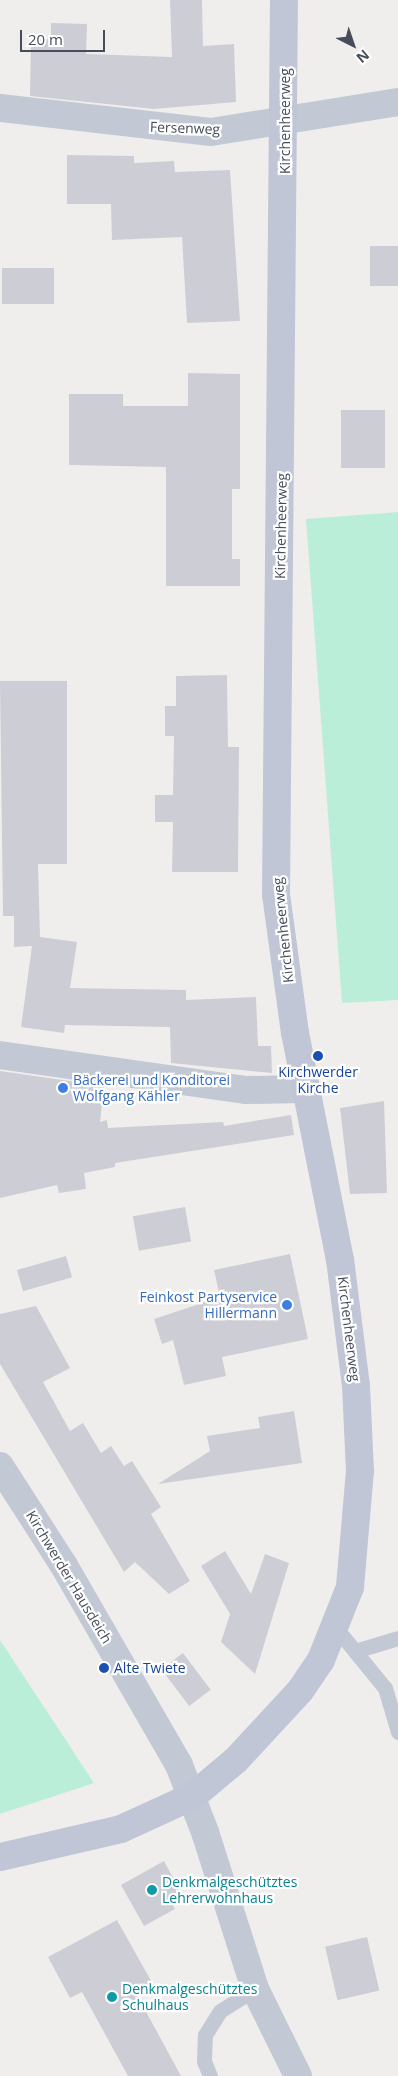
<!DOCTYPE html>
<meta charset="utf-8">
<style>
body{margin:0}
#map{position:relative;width:398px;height:2076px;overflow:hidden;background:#f0eeed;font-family:"Open Sans",sans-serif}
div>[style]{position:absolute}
.green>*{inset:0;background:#bbeed9}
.building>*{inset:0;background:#cdced5;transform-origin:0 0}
.service>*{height:15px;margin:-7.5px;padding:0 7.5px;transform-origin:7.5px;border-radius:7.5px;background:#c3c9d4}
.minor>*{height:28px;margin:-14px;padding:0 14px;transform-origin:14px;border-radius:14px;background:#c3c9d4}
.tertiary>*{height:28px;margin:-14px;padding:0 14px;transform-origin:14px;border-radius:14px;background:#c3c9d4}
.secondary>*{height:28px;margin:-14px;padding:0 14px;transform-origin:14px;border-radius:14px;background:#c0c6d6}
.dots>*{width:14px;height:14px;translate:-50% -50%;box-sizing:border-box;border:2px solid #fff;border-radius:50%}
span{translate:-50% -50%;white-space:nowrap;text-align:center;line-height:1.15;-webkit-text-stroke:4.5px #fff;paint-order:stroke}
.street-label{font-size:14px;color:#464c5a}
.transit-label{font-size:14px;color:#164399}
.left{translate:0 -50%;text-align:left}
.shop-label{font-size:14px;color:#366cbe}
.right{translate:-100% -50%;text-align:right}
.culture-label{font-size:14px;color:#0d838f}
.north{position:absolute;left:328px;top:20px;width:50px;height:50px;-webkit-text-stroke:4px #fff;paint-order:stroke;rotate:139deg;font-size:14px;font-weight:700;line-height:20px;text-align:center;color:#464c5a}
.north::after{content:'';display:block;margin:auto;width:18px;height:22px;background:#464c5a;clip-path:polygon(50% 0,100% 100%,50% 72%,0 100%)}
.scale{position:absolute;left:20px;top:30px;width:85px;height:22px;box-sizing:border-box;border:2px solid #464c5a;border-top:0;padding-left:6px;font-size:15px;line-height:18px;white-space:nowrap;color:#464c5a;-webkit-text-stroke:4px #fff;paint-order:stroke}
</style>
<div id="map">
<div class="green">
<div style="clip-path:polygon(398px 512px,398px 1000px,342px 1003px,306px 519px)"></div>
<div style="clip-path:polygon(0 1640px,94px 1783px,0 1814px)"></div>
</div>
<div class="building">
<div style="clip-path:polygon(170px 0,202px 0,203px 46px,234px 44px,236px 102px,154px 109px,30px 96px,31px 39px,51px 39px,51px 23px,87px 24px,86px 54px,172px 57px)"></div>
<div style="clip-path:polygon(67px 155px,134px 156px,134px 163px,174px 161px,175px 172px,230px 170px,240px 321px,187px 323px,182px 237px,112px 240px,111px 204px,67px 204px)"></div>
<div style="left:370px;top:246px;width:28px;height:40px"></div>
<div style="left:2px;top:268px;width:52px;height:36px"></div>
<div style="clip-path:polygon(188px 373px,240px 374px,240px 489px,232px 489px,232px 559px,240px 559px,240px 586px,166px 586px,166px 467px,69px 465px,69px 394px,123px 394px,123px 406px,188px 406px)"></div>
<div style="left:341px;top:410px;width:44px;height:58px"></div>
<div style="clip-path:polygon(227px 675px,228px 747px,239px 747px,238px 872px,172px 872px,173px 822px,155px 822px,155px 795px,173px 795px,174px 736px,165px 736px,165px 706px,176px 706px,176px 676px)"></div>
<div style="clip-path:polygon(0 681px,67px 681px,67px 864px,38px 864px,40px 937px,77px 942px,70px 988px,186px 990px,186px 1000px,256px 997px,258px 1046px,271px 1046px,272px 1073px,171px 1063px,170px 1027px,65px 1025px,64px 1033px,21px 1027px,32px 946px,14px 947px,14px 916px,3px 916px)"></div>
<div style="clip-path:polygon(0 1071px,104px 1086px,100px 1122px,107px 1120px,108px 1128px,223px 1122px,224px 1126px,291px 1115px,294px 1135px,115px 1163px,115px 1167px,84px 1173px,86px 1189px,59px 1193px,57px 1185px,0 1198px)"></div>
<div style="clip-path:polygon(384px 1101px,387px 1193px,350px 1194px,340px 1108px)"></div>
<div style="left:185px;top:1207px;width:35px;height:53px;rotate:80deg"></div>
<div style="clip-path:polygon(290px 1254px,308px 1339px,222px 1357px,226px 1376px,184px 1385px,173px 1340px,162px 1344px,154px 1319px,220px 1297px,214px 1270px)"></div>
<div style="left:66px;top:1256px;width:22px;height:51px;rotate:74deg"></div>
<div style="clip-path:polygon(36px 1306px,70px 1368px,43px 1382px,70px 1431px,83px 1423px,101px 1453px,111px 1446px,124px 1466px,132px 1461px,161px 1507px,151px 1514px,190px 1581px,169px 1594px,135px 1562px,124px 1572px,0 1364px,0 1314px)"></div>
<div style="clip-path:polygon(294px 1411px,302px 1463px,158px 1484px,210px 1451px,207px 1436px,260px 1428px,258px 1417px)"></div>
<div style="clip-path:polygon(225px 1551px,251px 1594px,265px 1554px,289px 1563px,255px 1674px,221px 1642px,230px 1614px,201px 1566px)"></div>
<div style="left:183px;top:1653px;width:46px;height:27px;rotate:53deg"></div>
<div style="clip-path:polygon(164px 1861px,183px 1896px,171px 1902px,175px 1909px,144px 1926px,121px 1885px)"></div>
<div style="clip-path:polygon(117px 1920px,154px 1986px,137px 1995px,181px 2076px,128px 2076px,82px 1992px,70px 1998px,48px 1957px)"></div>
<div style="left:367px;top:1937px;width:55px;height:43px;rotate:77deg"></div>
</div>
<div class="service">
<div style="left:336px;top:1628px;width:77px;rotate:50.8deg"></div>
<div style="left:385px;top:1688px;width:46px;rotate:73.5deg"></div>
<div style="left:355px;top:1651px;width:45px;rotate:-16.8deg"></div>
<div style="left:210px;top:2076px;width:16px;rotate:-112deg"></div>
<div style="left:204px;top:2061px;width:26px;rotate:-88deg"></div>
<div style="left:205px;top:2035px;width:28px;rotate:-58deg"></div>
<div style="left:220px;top:2011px;width:41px;rotate:-32.2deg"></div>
</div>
<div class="minor">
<div style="left:0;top:108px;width:212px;rotate:6.5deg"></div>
<div style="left:211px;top:132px;width:189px;rotate:-9.1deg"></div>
<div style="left:0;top:1055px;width:249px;rotate:8.1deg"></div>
<div style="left:247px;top:1090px;width:58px;rotate:-1deg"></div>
</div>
<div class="tertiary">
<div style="left:0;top:1466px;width:117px;rotate:57.3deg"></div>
<div style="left:63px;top:1564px;width:232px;rotate:60deg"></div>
<div style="left:179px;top:1765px;width:72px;rotate:68.8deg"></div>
<div style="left:205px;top:1832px;width:165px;rotate:72.3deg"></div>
<div style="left:255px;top:1989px;width:97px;rotate:63.7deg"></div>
</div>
<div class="secondary">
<div style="left:0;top:1857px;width:124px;rotate:-13deg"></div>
<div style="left:121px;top:1829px;width:79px;rotate:-24.6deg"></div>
<div style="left:193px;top:1796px;width:56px;rotate:-39.9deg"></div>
<div style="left:236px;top:1760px;width:94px;rotate:-47.2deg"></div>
<div style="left:300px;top:1691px;width:37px;rotate:-56deg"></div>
<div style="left:321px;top:1660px;width:79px;rotate:-68.3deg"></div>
<div style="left:350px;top:1587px;width:116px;rotate:-85.1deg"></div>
<div style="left:360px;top:1471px;width:85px;rotate:-92.7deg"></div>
<div style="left:356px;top:1386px;width:127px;rotate:-97.2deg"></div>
<div style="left:340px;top:1260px;width:231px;rotate:-101.2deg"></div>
<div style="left:295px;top:1033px;width:139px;rotate:-97.8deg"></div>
<div style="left:276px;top:895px;width:895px;rotate:-89.49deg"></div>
</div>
<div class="dots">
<div style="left:318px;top:1056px;background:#1a4fb4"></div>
<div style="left:63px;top:1088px;background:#3f7fe0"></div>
<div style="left:287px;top:1305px;background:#3f7fe0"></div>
<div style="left:104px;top:1668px;background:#1a4fb4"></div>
<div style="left:152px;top:1890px;background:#0f9aa8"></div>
<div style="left:112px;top:1997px;background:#0f9aa8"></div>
</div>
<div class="street-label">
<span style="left:285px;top:121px;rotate:-90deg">Kirchenheerweg</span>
<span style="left:185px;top:128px;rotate:2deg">Fersenweg</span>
<span style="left:281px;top:526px;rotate:-89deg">Kirchenheerweg</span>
<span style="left:283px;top:930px;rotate:-96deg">Kirchenheerweg</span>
<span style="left:349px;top:1329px;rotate:83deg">Kirchenheerweg</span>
<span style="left:69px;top:1577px;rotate:59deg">Kirchwerder Hausdeich</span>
</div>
<div class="transit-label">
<span style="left:318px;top:1080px">Kirchwerder<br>Kirche</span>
<span class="left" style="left:114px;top:1668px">Alte Twiete</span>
</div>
<div class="shop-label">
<span class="left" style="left:73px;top:1088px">Bäckerei und Konditorei<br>Wolfgang Kähler</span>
<span class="right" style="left:277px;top:1305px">Feinkost Partyservice<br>Hillermann</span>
</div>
<div class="culture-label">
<span class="left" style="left:162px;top:1890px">Denkmalgeschütztes<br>Lehrerwohnhaus</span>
<span class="left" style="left:122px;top:1997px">Denkmalgeschütztes<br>Schulhaus</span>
</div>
<div class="north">N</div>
<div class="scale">20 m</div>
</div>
